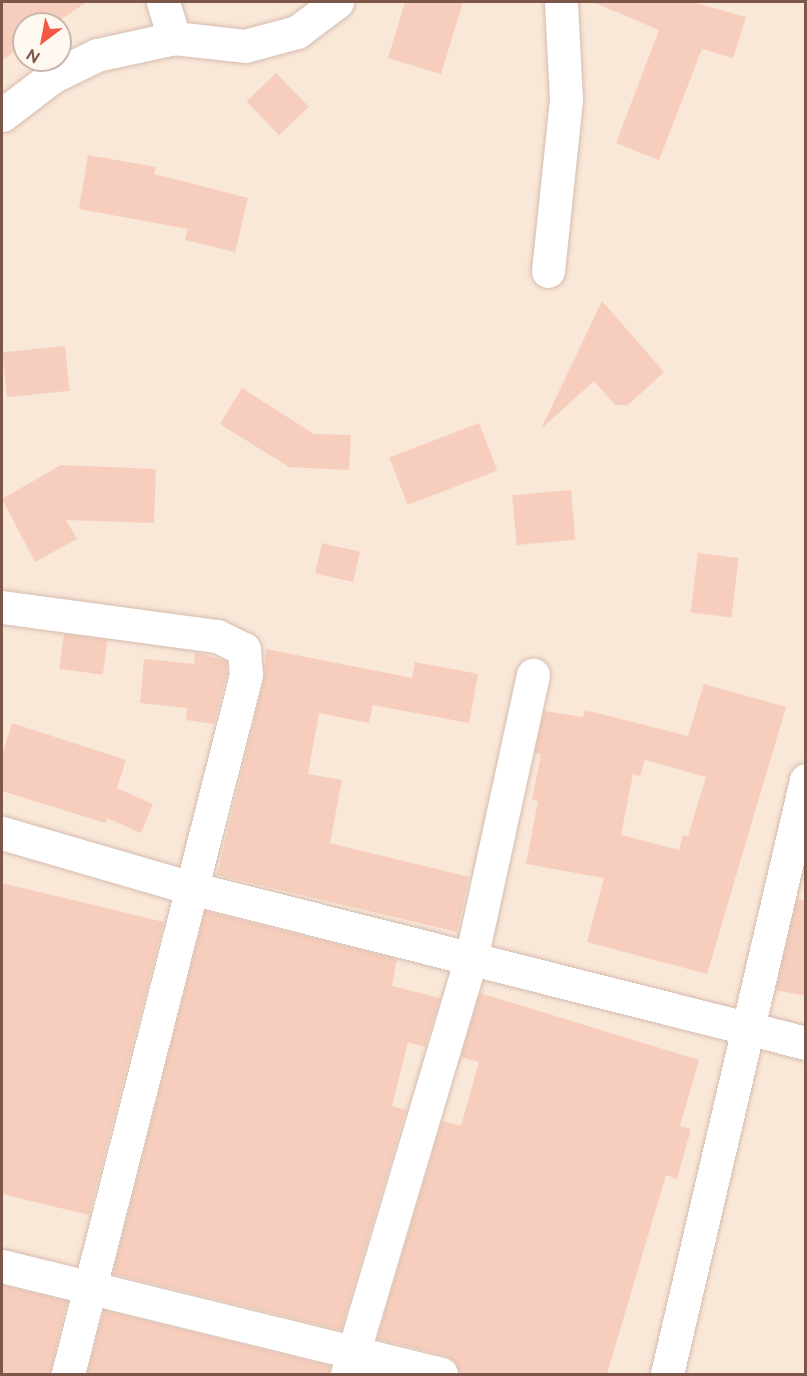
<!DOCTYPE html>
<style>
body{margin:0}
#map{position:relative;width:807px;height:1376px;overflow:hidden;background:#fef3e8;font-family:Raleway,sans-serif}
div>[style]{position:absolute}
.residential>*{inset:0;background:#f9e7d8}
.building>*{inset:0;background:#f7cebd;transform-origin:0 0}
.roads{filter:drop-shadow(0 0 2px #d5bcaf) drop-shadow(0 0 2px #d5bcaf)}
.street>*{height:33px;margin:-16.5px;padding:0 16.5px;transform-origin:16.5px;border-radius:16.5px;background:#fff}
.secondary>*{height:33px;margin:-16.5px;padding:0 16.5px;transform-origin:16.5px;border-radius:16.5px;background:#fff}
span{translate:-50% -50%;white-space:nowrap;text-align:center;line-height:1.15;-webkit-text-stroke:6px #fff8f0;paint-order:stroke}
.frame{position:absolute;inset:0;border:3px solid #7c5648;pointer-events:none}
.north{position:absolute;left:12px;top:12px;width:60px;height:60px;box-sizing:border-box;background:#fff8f0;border:2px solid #cbb7ad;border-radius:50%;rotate:212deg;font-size:16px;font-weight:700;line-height:24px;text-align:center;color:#7c5648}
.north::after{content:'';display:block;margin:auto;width:21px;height:27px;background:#f45842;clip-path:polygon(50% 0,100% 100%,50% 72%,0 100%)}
</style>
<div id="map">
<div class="residential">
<div style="clip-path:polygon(evenodd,2px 2px,805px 2px,805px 1374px,2px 1374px,2px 2px,24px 24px,60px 24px,60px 60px,24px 60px,24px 24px)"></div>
</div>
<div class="building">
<div style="clip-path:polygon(2px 2px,87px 2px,54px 24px,24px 24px,24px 45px,2px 60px)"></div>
<div style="clip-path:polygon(405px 2px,463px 2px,441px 74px,388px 58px)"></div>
<div style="clip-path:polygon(593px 2px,692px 2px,746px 17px,733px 58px,702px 49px,659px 160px,616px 143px,659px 30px)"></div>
<div style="left:276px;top:73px;width:47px;height:41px;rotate:46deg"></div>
<div style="clip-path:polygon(88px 155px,156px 167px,154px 174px,248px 198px,235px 252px,185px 240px,188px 229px,79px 209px)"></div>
<div style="clip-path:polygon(602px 301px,664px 372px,628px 405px,615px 405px,594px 381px,541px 429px)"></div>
<div style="left:65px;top:346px;width:45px;height:63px;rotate:84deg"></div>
<div style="clip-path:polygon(242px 388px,314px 434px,351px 435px,349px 470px,289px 467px,220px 424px)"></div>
<div style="left:479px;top:423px;width:51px;height:96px;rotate:69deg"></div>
<div style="clip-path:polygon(61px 465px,156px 469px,154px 523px,66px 520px,77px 539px,35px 562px,2px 499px)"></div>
<div style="left:571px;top:490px;width:50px;height:59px;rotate:85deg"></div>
<div style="left:322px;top:543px;width:39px;height:31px;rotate:13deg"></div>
<div style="left:698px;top:553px;width:41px;height:60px;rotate:7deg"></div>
<div style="left:64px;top:634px;width:44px;height:35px;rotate:8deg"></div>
<div style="clip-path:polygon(266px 649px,412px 678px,415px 662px,478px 674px,469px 723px,373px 705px,369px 723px,319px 713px,308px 774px,342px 780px,330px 843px,469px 877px,457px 932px,217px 875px,264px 680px)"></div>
<div style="clip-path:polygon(195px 652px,226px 661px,227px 673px,214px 724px,186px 720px,187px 708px,140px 703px,144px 659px,194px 664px)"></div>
<div style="clip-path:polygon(evenodd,704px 684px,786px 707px,707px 974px,587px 942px,604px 878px,526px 864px,538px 801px,532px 800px,541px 754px,535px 753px,544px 711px,583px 717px,585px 710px,688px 736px,704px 684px,645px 760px,706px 777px,688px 836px,683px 835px,679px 850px,621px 835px,633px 774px,640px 776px,645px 760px)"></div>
<div style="clip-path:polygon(12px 723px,126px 760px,117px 788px,153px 804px,141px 833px,107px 818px,105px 823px,2px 791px,2px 756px)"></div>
<div style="clip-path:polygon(2px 883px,164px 922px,89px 1215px,2px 1194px)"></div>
<div style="clip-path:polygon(797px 899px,806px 900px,806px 996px,776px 990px)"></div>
<div style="clip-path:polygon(205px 911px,397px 959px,392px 986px,440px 998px,425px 1047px,408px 1042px,392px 1106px,406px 1110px,341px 1330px,113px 1274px)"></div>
<div style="clip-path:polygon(480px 993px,699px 1060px,680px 1126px,691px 1129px,677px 1179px,666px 1175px,607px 1374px,459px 1374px,454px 1361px,446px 1356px,377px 1339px,442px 1121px,461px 1126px,479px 1062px,461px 1057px)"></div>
<div style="clip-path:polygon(2px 1285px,67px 1301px,50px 1374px,2px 1374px)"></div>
<div style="clip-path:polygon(104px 1310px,330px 1366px,329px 1374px,87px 1374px)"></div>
</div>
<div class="roads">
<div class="street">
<div style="left:163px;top:2px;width:38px;rotate:73deg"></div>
<div style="left:548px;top:271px;width:173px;rotate:-84deg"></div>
<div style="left:566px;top:99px;width:97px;rotate:-93deg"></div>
<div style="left:2px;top:607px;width:217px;rotate:7.7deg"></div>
<div style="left:217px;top:636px;width:30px;rotate:26deg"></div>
<div style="left:244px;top:649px;width:26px;rotate:86deg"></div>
<div style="left:246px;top:675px;width:721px;rotate:104.29deg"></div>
<div style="left:2px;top:1266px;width:452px;rotate:13.8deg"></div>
<div style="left:347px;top:1374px;width:433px;rotate:-73.4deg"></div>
<div style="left:471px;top:959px;width:291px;rotate:-77.7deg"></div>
<div style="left:667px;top:1374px;width:610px;rotate:-76.83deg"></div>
</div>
<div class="secondary">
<div style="left:2px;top:115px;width:63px;rotate:-37.2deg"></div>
<div style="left:52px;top:77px;width:50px;rotate:-26.1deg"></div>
<div style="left:97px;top:55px;width:79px;rotate:-12.4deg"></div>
<div style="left:174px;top:38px;width:71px;rotate:6.4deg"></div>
<div style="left:245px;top:46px;width:54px;rotate:-15.1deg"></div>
<div style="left:297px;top:32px;width:50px;rotate:-36.9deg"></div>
<div style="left:2px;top:833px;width:197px;rotate:16.2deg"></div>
<div style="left:191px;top:888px;width:634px;rotate:14.15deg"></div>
</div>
</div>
<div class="frame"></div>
<div class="north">N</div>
</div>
